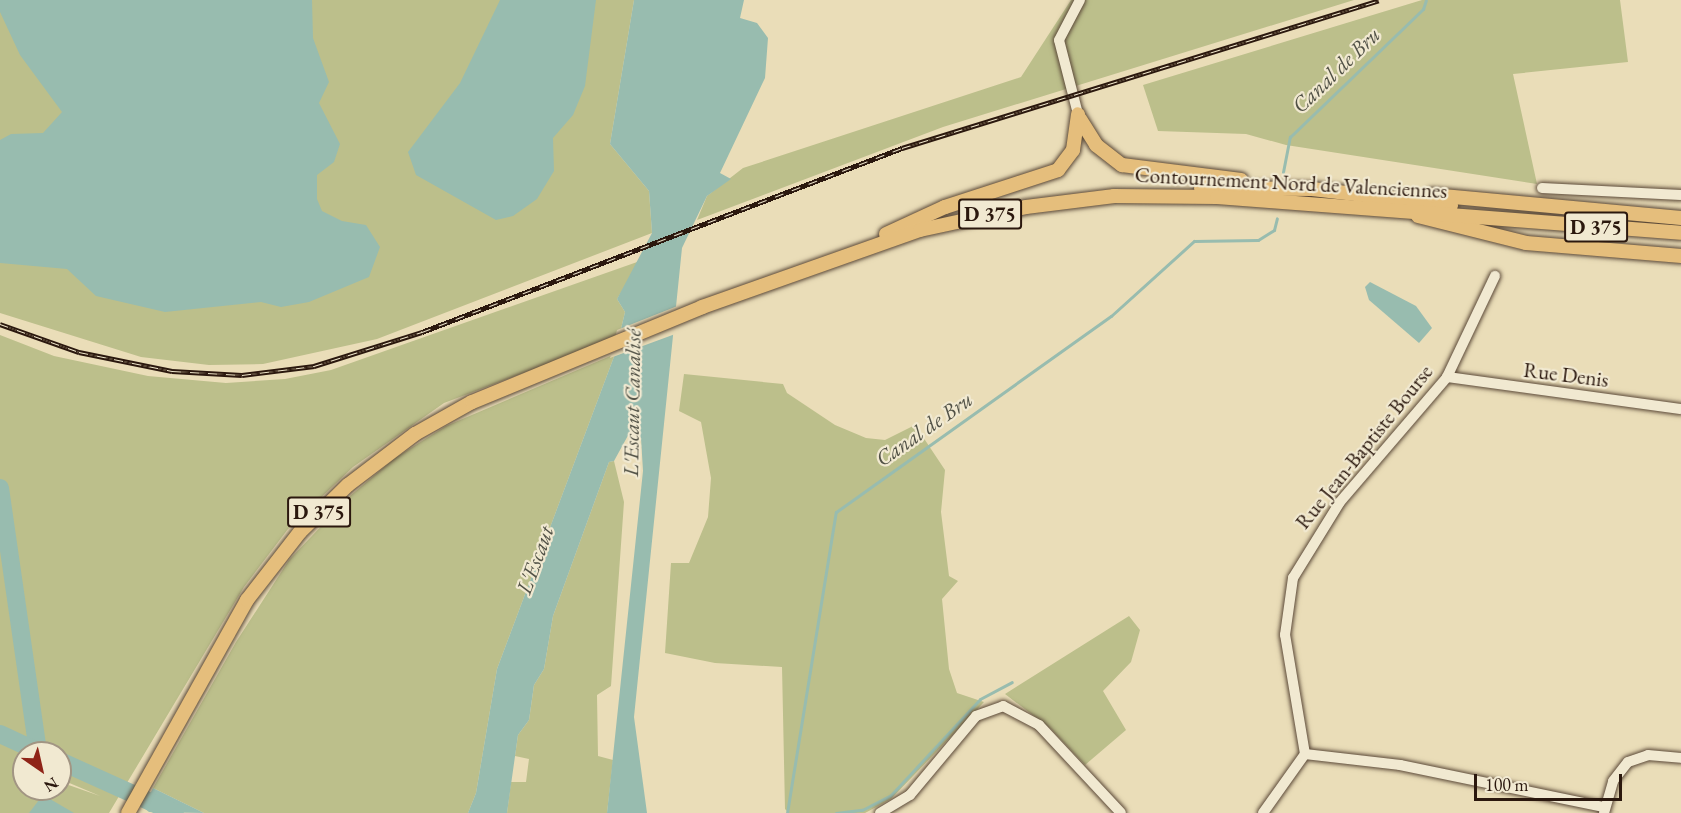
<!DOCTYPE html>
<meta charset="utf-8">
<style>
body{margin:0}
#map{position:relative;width:1681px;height:813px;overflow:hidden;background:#eaddb8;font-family:"EB Garamond",serif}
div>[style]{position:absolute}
.green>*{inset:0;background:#bcbf8b}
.water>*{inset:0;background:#98bcaf}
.pier>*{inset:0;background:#eaddb8}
.stream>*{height:3px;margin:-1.5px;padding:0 1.5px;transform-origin:1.5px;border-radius:1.5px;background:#98bcaf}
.river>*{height:18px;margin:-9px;padding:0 9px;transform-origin:9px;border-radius:9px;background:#98bcaf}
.roads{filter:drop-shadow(0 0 2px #5b4938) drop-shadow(0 0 2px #5b4938)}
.minor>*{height:10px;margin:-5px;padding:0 5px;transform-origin:5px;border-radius:5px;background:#f1e9d1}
.major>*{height:14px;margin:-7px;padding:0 7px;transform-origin:7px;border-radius:7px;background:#e5be7c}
.rail>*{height:5px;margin-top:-2.5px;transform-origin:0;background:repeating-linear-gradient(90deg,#f1e9d1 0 9px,#2b180e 0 18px);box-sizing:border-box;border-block:2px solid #2b180e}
span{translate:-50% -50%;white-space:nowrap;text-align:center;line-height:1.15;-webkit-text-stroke:4.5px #f1e9d1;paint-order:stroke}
.shield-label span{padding:2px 4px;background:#f1e9d1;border:2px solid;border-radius:4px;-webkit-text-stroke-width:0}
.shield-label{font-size:20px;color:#2b180e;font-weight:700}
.street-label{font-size:21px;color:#2b180e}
.water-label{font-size:22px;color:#515146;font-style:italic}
.north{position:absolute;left:12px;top:741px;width:60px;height:60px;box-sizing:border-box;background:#f1e9d1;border:2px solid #a29583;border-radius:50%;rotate:146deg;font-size:16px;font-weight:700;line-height:24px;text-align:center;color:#2b180e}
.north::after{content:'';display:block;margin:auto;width:21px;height:27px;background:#8f2418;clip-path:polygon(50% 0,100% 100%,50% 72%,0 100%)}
.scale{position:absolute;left:1474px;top:774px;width:148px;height:27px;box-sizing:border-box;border:3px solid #2b180e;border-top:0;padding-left:8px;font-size:18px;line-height:21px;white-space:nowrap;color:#2b180e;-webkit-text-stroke:4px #f1e9d1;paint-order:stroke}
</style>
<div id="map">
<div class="green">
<div style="clip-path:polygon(0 0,634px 0,610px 144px,649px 191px,652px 233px,377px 339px,263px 364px,209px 365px,141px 357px,0 313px)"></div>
<div style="clip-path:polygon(1071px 0,1354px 0,943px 127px,697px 220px,707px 196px,743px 168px,1021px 77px)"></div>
<div style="clip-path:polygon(1422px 0,1620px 0,1628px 62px,1513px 74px,1537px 184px,1286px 145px,1246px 134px,1158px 131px,1143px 85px)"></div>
<div style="clip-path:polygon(evenodd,640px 261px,617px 299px,625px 312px,619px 337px,444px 403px,353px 467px,288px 529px,244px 587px,109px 813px,0 813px,0 335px,54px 356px,148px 376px,226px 383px,285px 379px,331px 370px,640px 261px,24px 753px,60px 753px,60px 779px,100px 796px,60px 782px,60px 789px,24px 789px,24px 753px)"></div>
<div style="clip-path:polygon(615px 354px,497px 669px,476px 793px,468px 813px,204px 813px,153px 788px,236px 642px,289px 560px,350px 496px,395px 458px,446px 426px)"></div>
<div style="clip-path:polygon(684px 374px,783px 384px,787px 393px,835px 425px,866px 438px,885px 440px,915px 425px,945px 470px,941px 512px,949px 576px,958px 581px,942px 599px,949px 669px,957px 693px,984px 702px,891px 799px,865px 813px,789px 813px,785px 809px,782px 667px,715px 663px,665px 653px,671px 563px,689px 563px,708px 517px,711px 478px,701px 422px,679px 411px)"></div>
<div style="clip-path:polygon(614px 461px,624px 502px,611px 686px,597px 695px,598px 756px,613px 760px,607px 813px,507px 813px,511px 782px,526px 782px,529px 759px,515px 756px,518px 735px,529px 720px,534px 685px,544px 669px,553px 616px,609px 462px)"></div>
<div style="clip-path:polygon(1129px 616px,1140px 630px,1131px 662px,1103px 691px,1126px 730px,1085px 765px,1051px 729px,1005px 694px)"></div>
</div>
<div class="water">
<div style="clip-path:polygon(0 0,312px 0,313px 38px,329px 82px,319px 103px,340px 144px,334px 162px,317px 175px,317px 199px,322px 211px,342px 221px,366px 225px,380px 247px,369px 277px,309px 302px,281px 307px,261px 302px,165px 312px,96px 296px,67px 269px,0 263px,0 140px,11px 134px,43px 133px,62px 112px,20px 55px,0 12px)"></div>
<div style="clip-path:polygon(500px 0,596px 0,585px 86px,573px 115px,553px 138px,554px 171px,537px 199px,513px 216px,496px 220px,416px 175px,408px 152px,460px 83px)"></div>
<div style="clip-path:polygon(634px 0,744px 0,740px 18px,757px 23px,768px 38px,765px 78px,720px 173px,731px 179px,707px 196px,682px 248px,634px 717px,647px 813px,607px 813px,643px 471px,641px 438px,631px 430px,614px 461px,609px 462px,553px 616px,544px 669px,534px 685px,529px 720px,518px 735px,507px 813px,468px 813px,476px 793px,497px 669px,615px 354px,625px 312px,617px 299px,652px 233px,649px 191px,610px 144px)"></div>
<div style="clip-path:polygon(1370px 282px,1416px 306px,1432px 328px,1419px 343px,1369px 300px,1365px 287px)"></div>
<div style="clip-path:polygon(153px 788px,204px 813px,149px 812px,143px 807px)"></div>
<div style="clip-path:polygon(50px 799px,74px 813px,29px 813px,39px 800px)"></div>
</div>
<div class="pier">
<div style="clip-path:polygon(680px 305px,678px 333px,610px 358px,617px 330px)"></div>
</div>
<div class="stream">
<div style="left:1283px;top:172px;width:36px;rotate:-79deg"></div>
<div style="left:1290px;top:137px;width:185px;rotate:-43.9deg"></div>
<div style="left:1423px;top:9px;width:9px;rotate:-72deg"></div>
<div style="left:787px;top:813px;width:305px;rotate:-80.8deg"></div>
<div style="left:836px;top:512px;width:338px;rotate:-35.5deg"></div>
<div style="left:1111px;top:316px;width:112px;rotate:-42.1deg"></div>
<div style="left:1194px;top:241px;width:64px;rotate:-0.9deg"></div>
<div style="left:1258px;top:240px;width:19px;rotate:-32deg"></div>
<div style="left:1274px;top:230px;width:12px;rotate:-76deg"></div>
<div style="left:836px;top:813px;width:26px;rotate:-7deg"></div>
<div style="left:862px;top:810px;width:31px;rotate:-27deg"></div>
<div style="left:890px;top:796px;width:132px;rotate:-47.1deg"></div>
<div style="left:980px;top:699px;width:36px;rotate:-28deg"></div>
</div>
<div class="river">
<div style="left:0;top:488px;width:266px;rotate:81.8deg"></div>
<div style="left:0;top:734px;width:45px;rotate:24.9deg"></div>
<div style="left:60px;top:761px;width:126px;rotate:24.3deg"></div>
</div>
<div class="roads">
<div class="minor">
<div style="left:1078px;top:114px;width:76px;rotate:-104.4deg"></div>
<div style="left:1059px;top:40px;width:45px;rotate:-62.3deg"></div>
<div style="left:1542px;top:188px;width:139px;rotate:2.9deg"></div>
<div style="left:1447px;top:377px;width:236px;rotate:7.8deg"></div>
<div style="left:1305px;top:754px;width:121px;rotate:-99.5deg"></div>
<div style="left:1285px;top:635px;width:58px;rotate:-82deg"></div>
<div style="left:1293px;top:578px;width:89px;rotate:-58.3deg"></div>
<div style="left:1340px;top:502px;width:165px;rotate:-49.4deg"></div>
<div style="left:1447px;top:377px;width:112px;rotate:-64.6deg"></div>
<div style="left:1305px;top:754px;width:96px;rotate:6.6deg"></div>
<div style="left:1400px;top:765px;width:207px;rotate:11.7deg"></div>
<div style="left:880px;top:813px;width:35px;rotate:-31deg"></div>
<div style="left:910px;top:795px;width:103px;rotate:-50.1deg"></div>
<div style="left:976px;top:716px;width:29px;rotate:-20deg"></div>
<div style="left:1003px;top:706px;width:41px;rotate:27.8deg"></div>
<div style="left:1039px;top:725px;width:120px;rotate:47deg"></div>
<div style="left:1263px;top:813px;width:72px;rotate:-54.6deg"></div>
<div style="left:1604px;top:813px;width:33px;rotate:-74deg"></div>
<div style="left:1613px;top:781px;width:24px;rotate:-52deg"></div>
<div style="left:1628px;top:762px;width:21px;rotate:-19deg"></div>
<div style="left:1648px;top:755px;width:33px;rotate:5deg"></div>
</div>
<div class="major">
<div style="left:1080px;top:119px;width:31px;rotate:58deg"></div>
<div style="left:1096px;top:145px;width:33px;rotate:38deg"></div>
<div style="left:1122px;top:165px;width:120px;rotate:7.2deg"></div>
<div style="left:1201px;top:188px;width:111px;rotate:0.5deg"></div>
<div style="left:1312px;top:189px;width:140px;rotate:6.6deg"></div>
<div style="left:1432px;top:195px;width:250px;rotate:5.3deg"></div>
<div style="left:1418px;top:216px;width:111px;rotate:14deg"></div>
<div style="left:1526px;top:243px;width:156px;rotate:4.8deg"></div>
<div style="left:886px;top:234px;width:65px;rotate:-24.6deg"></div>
<div style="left:945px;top:207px;width:119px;rotate:-18.1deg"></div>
<div style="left:1058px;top:170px;width:25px;rotate:-53deg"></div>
<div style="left:1073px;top:150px;width:36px;rotate:-82deg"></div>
<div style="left:128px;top:813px;width:244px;rotate:-60.8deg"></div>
<div style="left:247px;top:600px;width:86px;rotate:-52.1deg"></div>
<div style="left:300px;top:532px;width:67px;rotate:-44.4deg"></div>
<div style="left:348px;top:485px;width:84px;rotate:-37.3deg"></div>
<div style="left:415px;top:434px;width:65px;rotate:-29.3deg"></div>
<div style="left:472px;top:402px;width:249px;rotate:-22.4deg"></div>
<div style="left:702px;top:307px;width:231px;rotate:-19.5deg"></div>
<div style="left:920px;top:230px;width:108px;rotate:-12.2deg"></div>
<div style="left:1026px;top:207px;width:89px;rotate:-7.1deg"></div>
<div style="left:1114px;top:196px;width:103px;rotate:0.6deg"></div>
<div style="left:1217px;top:197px;width:465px;rotate:4.4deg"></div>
</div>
</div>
<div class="rail">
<div style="left:0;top:324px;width:84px;rotate:19.5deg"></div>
<div style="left:79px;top:352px;width:95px;rotate:11.5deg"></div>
<div style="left:172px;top:371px;width:70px;rotate:3.3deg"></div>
<div style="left:242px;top:375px;width:73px;rotate:-7.1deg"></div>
<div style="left:314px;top:366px;width:113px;rotate:-17.5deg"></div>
<div style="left:422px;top:332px;width:514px;rotate:-20.97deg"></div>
<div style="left:902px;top:148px;width:499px;rotate:-17.2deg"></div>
</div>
<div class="shield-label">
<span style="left:990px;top:214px">D 375</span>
<span style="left:1596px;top:227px">D 375</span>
<span style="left:319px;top:512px">D 375</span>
</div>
<div class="street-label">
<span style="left:1291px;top:183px;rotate:3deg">Contournement Nord de Valenciennes</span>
<span style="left:1566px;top:375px;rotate:7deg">Rue Denis</span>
<span style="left:1364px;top:447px;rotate:-51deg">Rue Jean-Baptiste Bourse</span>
</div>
<div class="water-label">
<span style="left:1336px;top:70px;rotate:-44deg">Canal de Bru</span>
<span style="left:632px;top:403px;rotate:-89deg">L'Escaut Canalisé</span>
<span style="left:924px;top:429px;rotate:-35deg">Canal de Bru</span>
<span style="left:535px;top:560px;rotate:-70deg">L'Escaut</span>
</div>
<div class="north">N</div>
<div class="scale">100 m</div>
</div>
